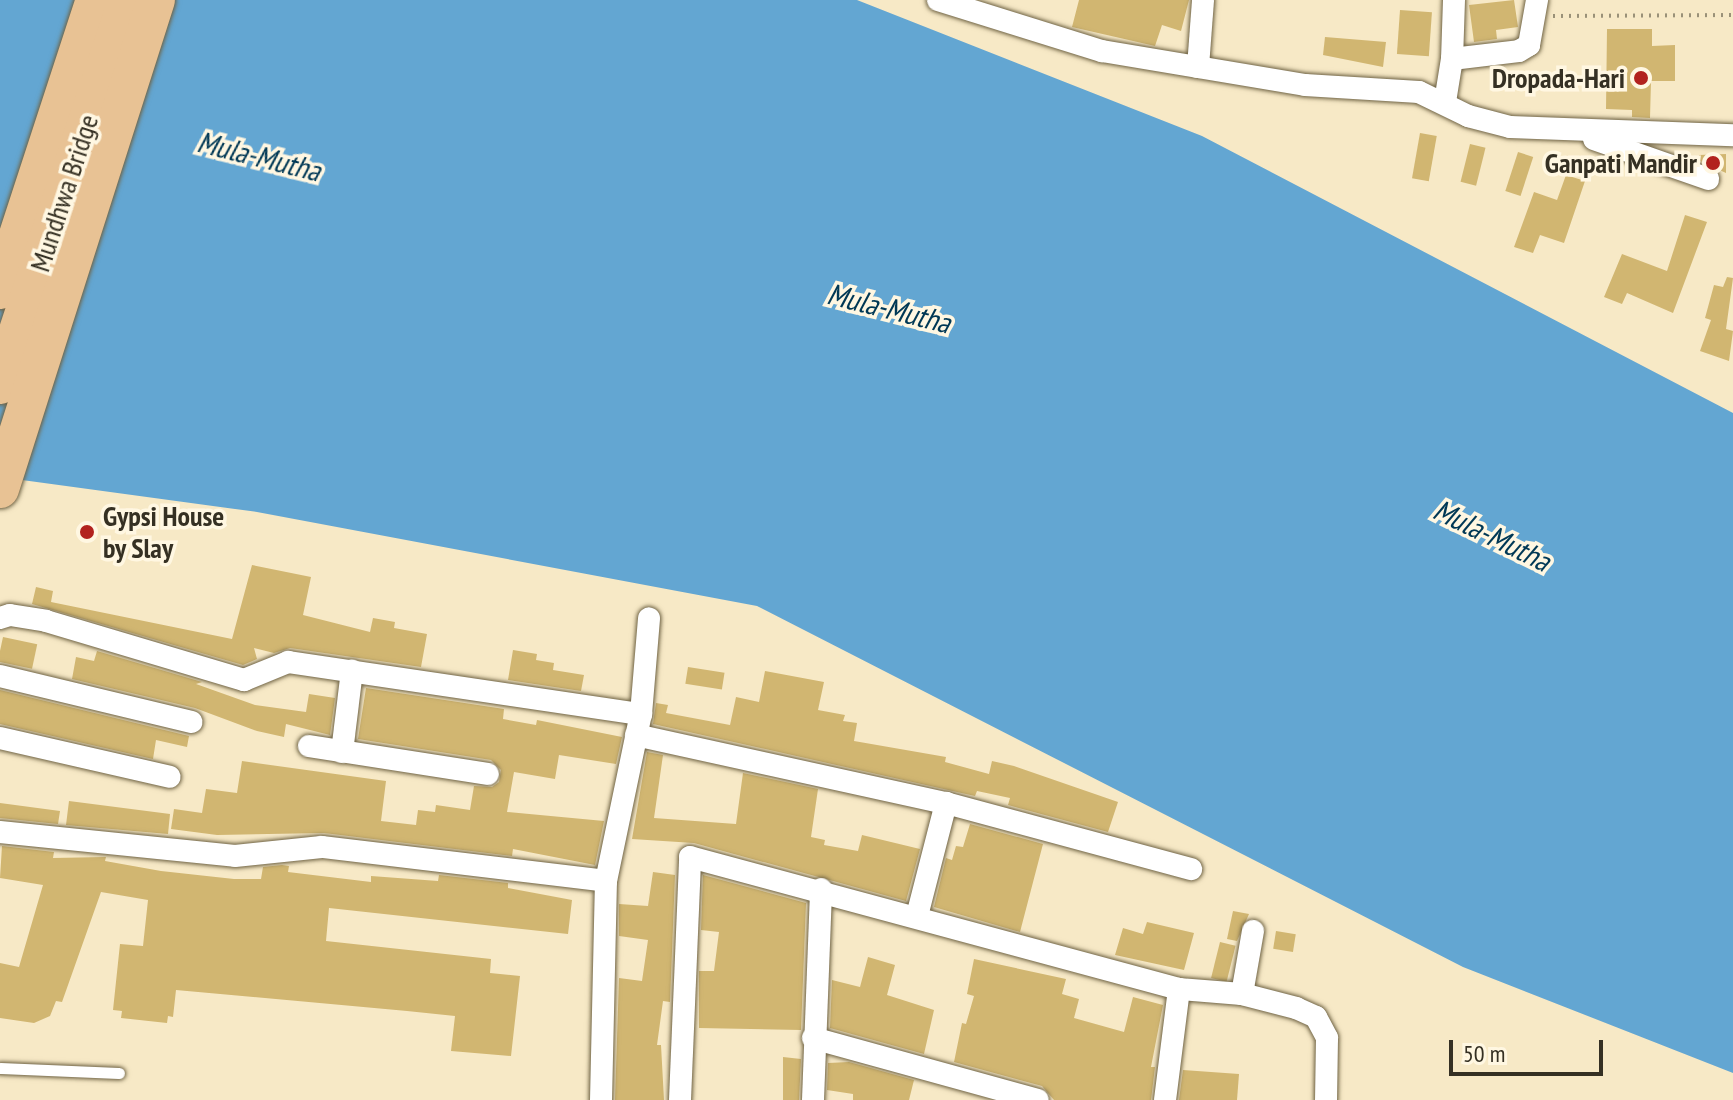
<!DOCTYPE html>
<style>
body{margin:0}
#map{position:relative;width:1733px;height:1100px;overflow:hidden;background:#f7e9c6;font-family:"PT Sans Narrow",sans-serif}
div>[style]{position:absolute}
.water>*{inset:0;background:#63a6d2}
.building>*{inset:0;background:#d1b671;transform-origin:0 0}
.path>*{height:4px;margin-top:-2px;transform-origin:0;background:repeating-linear-gradient(90deg,#9a9178 0 2px,transparent 0 8px)}
.roads{filter:drop-shadow(0 0 2px #6f6344) drop-shadow(0 0 2px #6f6344)}
.service>*{height:11px;margin:-5.5px;padding:0 5.5px;transform-origin:5.5px;border-radius:5.5px;background:#fff}
.minor>*{height:22px;margin:-11px;padding:0 11px;transform-origin:11px;border-radius:11px;background:#fff}
.trunk>*{height:38px;margin:-19px;padding:0 19px;transform-origin:19px;border-radius:19px;background:#e8c294}
.dots>*{width:22px;height:22px;translate:-50% -50%;box-sizing:border-box;border:4px solid #fff7e2;border-radius:50%}
span{translate:-50% -50%;white-space:nowrap;text-align:center;line-height:1.15;-webkit-text-stroke:7px #fff7e2;paint-order:stroke}
.poi-label{font-size:28px;color:#353023;font-weight:700}
.right{translate:-100% -50%;text-align:right}
.left{translate:0 -50%;text-align:left}
.street-label{font-size:28px;color:#353023}
.water-label{font-size:30px;color:#003855;font-style:italic}
.scale{position:absolute;left:1449px;top:1040px;width:154px;height:36px;box-sizing:border-box;border:4px solid #353023;border-top:0;padding-left:10px;font-size:24px;line-height:28px;white-space:nowrap;color:#353023;-webkit-text-stroke:6px #fff7e2;paint-order:stroke}
</style>
<div id="map">
<div class="water">
<div style="clip-path:polygon(0 0,857px 0,1202px 136px,1733px 413px,1733px 1073px,1463px 967px,757px 606px,257px 512px,0 477px)"></div>
</div>
<div class="building">
<div style="clip-path:polygon(1079px 0,1189px 0,1181px 31px,1162px 25px,1155px 46px,1072px 27px)"></div>
<div style="clip-path:polygon(1514px 0,1518px 27px,1496px 30px,1497px 39px,1474px 42px,1469px 5px)"></div>
<div style="left:1400px;top:10px;width:32px;height:44px;rotate:4deg"></div>
<div style="clip-path:polygon(1607px 29px,1652px 29px,1652px 46px,1675px 45px,1675px 81px,1651px 81px,1650px 118px,1632px 117px,1632px 110px,1606px 109px)"></div>
<div style="clip-path:polygon(1325px 37px,1386px 42px,1383px 67px,1323px 55px)"></div>
<div style="left:1420px;top:133px;width:17px;height:46px;rotate:10deg"></div>
<div style="left:1470px;top:144px;width:16px;height:39px;rotate:14deg"></div>
<div style="left:1518px;top:152px;width:16px;height:41px;rotate:18deg"></div>
<div style="clip-path:polygon(1726px 154px,1726px 173px,1700px 161px,1699px 155px)"></div>
<div style="clip-path:polygon(1566px 175px,1585px 181px,1564px 243px,1540px 235px,1533px 253px,1514px 247px,1534px 192px,1557px 200px)"></div>
<div style="clip-path:polygon(1685px 215px,1707px 222px,1673px 313px,1627px 293px,1622px 304px,1604px 297px,1622px 254px,1667px 271px)"></div>
<div style="clip-path:polygon(1727px 277px,1733px 278px,1726px 329px,1733px 331px,1729px 361px,1700px 351px,1711px 320px,1705px 318px,1714px 285px,1723px 287px)"></div>
<div style="clip-path:polygon(252px 565px,311px 577px,303px 615px,370px 632px,373px 618px,395px 622px,394px 628px,427px 634px,421px 667px,290px 648px,274px 653px,254px 648px,257px 659px,243px 665px,32px 604px,36px 587px,53px 591px,51px 602px,232px 639px)"></div>
<div style="left:3px;top:637px;width:35px;height:25px;rotate:12deg"></div>
<div style="clip-path:polygon(513px 650px,537px 654px,536px 660px,554px 663px,553px 670px,584px 675px,581px 691px,508px 680px)"></div>
<div style="clip-path:polygon(97px 651px,202px 682px,196px 684px,255px 705px,306px 712px,309px 694px,335px 698px,330px 735px,286px 724px,284px 737px,257px 731px,195px 708px,72px 679px,76px 657px,94px 661px)"></div>
<div style="left:688px;top:667px;width:37px;height:17px;rotate:9deg"></div>
<div style="clip-path:polygon(765px 671px,824px 682px,818px 710px,845px 715px,843px 721px,857px 723px,854px 741px,946px 757px,945px 762px,989px 774px,992px 761px,1014px 766px,1118px 802px,1108px 832px,1008px 805px,1010px 798px,977px 791px,975px 796px,653px 724px,656px 703px,668px 705px,666px 713px,730px 725px,736px 697px,759px 702px)"></div>
<div style="clip-path:polygon(366px 688px,504px 709px,503px 719px,536px 725px,537px 720px,622px 737px,616px 764px,559px 755px,555px 779px,514px 772px,507px 812px,604px 821px,595px 865px,513px 849px,512px 856px,324px 833px,217px 835px,171px 829px,174px 809px,202px 813px,206px 789px,237px 793px,242px 761px,386px 781px,381px 821px,416px 825px,418px 810px,435px 812px,436px 805px,470px 810px,474px 786px,492px 787px,499px 782px,501px 770px,491px 760px,358px 739px)"></div>
<div style="clip-path:polygon(0 690px,189px 736px,187px 747px,156px 740px,153px 759px,0 724px)"></div>
<div style="clip-path:polygon(647px 752px,663px 755px,654px 818px,736px 824px,743px 773px,818px 789px,811px 837px,825px 840px,824px 845px,858px 851px,862px 835px,920px 849px,906px 901px,694px 843px,632px 839px)"></div>
<div style="clip-path:polygon(69px 801px,170px 814px,168px 834px,66px 825px)"></div>
<div style="clip-path:polygon(0 803px,60px 811px,58px 824px,0 818px)"></div>
<div style="clip-path:polygon(970px 824px,1043px 844px,1020px 932px,934px 907px,946px 858px,952px 860px,956px 846px,963px 847px)"></div>
<div style="clip-path:polygon(2px 846px,54px 852px,53px 858px,106px 857px,105px 861px,161px 871px,234px 879px,261px 879px,263px 867px,282px 865px,289px 866px,288px 872px,371px 882px,371px 876px,438px 881px,439px 875px,508px 883px,508px 888px,572px 900px,568px 934px,329px 908px,326px 941px,491px 959px,490px 973px,520px 976px,511px 1056px,451px 1051px,455px 1016px,407px 1011px,176px 990px,173px 1017px,168px 1016px,167px 1023px,121px 1018px,122px 1011px,113px 1010px,120px 944px,143px 946px,148px 900px,101px 892px,62px 1002px,56px 1001px,50px 1016px,34px 1023px,0 1018px,0 963px,19px 967px,43px 885px,0 878px)"></div>
<div style="clip-path:polygon(653px 872px,675px 875px,670px 1002px,663px 1001px,657px 1045px,661px 1045px,664px 1100px,615px 1100px,619px 978px,642px 981px,648px 940px,619px 936px,619px 904px,648px 906px)"></div>
<div style="clip-path:polygon(703px 875px,806px 903px,801px 1030px,699px 1028px,699px 971px,714px 971px,719px 932px,701px 930px)"></div>
<div style="clip-path:polygon(1233px 911px,1249px 914px,1237px 941px,1227px 939px)"></div>
<div style="clip-path:polygon(1147px 922px,1194px 933px,1184px 970px,1115px 955px,1123px 928px,1143px 934px)"></div>
<div style="left:1276px;top:931px;width:20px;height:18px;rotate:9deg"></div>
<div style="left:1220px;top:942px;width:16px;height:37px;rotate:14deg"></div>
<div style="clip-path:polygon(868px 957px,895px 965px,887px 995px,934px 1010px,924px 1054px,830px 1028px,832px 980px,860px 987px)"></div>
<div style="clip-path:polygon(974px 959px,1066px 979px,1062px 994px,1079px 999px,1074px 1018px,1124px 1032px,1133px 997px,1163px 1005px,1151px 1067px,1155px 1067px,1151px 1100px,1054px 1100px,1042px 1086px,954px 1062px,962px 1023px,966px 1024px,974px 996px,967px 994px)"></div>
<div style="clip-path:polygon(783px 1057px,801px 1059px,799px 1100px,783px 1100px)"></div>
<div style="clip-path:polygon(849px 1062px,914px 1080px,909px 1100px,853px 1100px,853px 1094px,827px 1090px,828px 1063px)"></div>
<div style="clip-path:polygon(1183px 1070px,1239px 1074px,1237px 1100px,1179px 1100px)"></div>
</div>
<div class="path">
<div style="left:1553px;top:16px;width:180px;rotate:-0.3deg"></div>
</div>
<div class="roads">
<div class="service">
<div style="left:0;top:1068px;width:119px;rotate:2.4deg"></div>
</div>
<div class="minor">
<div style="left:938px;top:0;width:172px;rotate:17.3deg"></div>
<div style="left:1102px;top:51px;width:206px;rotate:9.5deg"></div>
<div style="left:1305px;top:85px;width:114px;rotate:3.5deg"></div>
<div style="left:1419px;top:92px;width:55px;rotate:26.1deg"></div>
<div style="left:1468px;top:116px;width:43px;rotate:14.7deg"></div>
<div style="left:1510px;top:127px;width:223px;rotate:2.1deg"></div>
<div style="left:1454px;top:0;width:59px;rotate:91.9deg"></div>
<div style="left:1452px;top:59px;width:67px;rotate:-6.8deg"></div>
<div style="left:1519px;top:51px;width:12px;rotate:-31deg"></div>
<div style="left:1529px;top:45px;width:46px;rotate:-79.9deg"></div>
<div style="left:1198px;top:67px;width:67px;rotate:-85.7deg"></div>
<div style="left:1445px;top:102px;width:44px;rotate:-80.8deg"></div>
<div style="left:1594px;top:139px;width:121px;rotate:19.3deg"></div>
<div style="left:0;top:618px;width:10px;rotate:-17deg"></div>
<div style="left:10px;top:615px;width:36px;rotate:9deg"></div>
<div style="left:46px;top:621px;width:207px;rotate:16.6deg"></div>
<div style="left:244px;top:680px;width:48px;rotate:-22.2deg"></div>
<div style="left:288px;top:662px;width:357px;rotate:8.4deg"></div>
<div style="left:0;top:676px;width:197px;rotate:13.5deg"></div>
<div style="left:636px;top:735px;width:317px;rotate:12.4deg"></div>
<div style="left:946px;top:803px;width:254px;rotate:15.1deg"></div>
<div style="left:0;top:738px;width:174px;rotate:12.9deg"></div>
<div style="left:309px;top:746px;width:181px;rotate:8.9deg"></div>
<div style="left:342px;top:752px;width:82px;rotate:-83deg"></div>
<div style="left:0;top:832px;width:236px;rotate:5.8deg"></div>
<div style="left:235px;top:856px;width:87px;rotate:-5.9deg"></div>
<div style="left:322px;top:847px;width:286px;rotate:6.8deg"></div>
<div style="left:917px;top:916px;width:117px;rotate:-75.6deg"></div>
<div style="left:1242px;top:994px;width:64px;rotate:-80.1deg"></div>
<div style="left:813px;top:1038px;width:233px;rotate:15.4deg"></div>
<div style="left:601px;top:1100px;width:219px;rotate:-88.7deg"></div>
<div style="left:606px;top:881px;width:171px;rotate:-78.2deg"></div>
<div style="left:641px;top:714px;width:96px;rotate:-85.2deg"></div>
<div style="left:680px;top:1100px;width:243px;rotate:-87.6deg"></div>
<div style="left:690px;top:857px;width:507px;rotate:15.11deg"></div>
<div style="left:1179px;top:989px;width:63px;rotate:4.5deg"></div>
<div style="left:1242px;top:994px;width:56px;rotate:14.5deg"></div>
<div style="left:1296px;top:1008px;width:22px;rotate:24deg"></div>
<div style="left:1316px;top:1017px;width:24px;rotate:62deg"></div>
<div style="left:1327px;top:1038px;width:62px;rotate:90.9deg"></div>
<div style="left:813px;top:1100px;width:211px;rotate:-87.8deg"></div>
<div style="left:1165px;top:1100px;width:112px;rotate:-82.8deg"></div>
</div>
<div class="trunk">
<div style="left:0;top:290px;width:305px;rotate:-71.9deg"></div>
<div style="left:0;top:385px;width:405px;rotate:-71.7deg"></div>
<div style="left:0;top:489px;width:513px;rotate:-72.31deg"></div>
</div>
</div>
<div class="dots">
<div style="left:1641px;top:78px;background:#b2221e"></div>
<div style="left:1713px;top:163px;background:#b2221e"></div>
<div style="left:87px;top:532px;background:#b2221e"></div>
</div>
<div class="poi-label">
<span class="right" style="left:1625px;top:78px">Dropada-Hari</span>
<span class="right" style="left:1697px;top:163px">Ganpati Mandir</span>
<span class="left" style="left:103px;top:532px">Gypsi House<br>by Slay</span>
</div>
<div class="street-label">
<span style="left:64px;top:193px;rotate:-72deg">Mundhwa Bridge</span>
</div>
<div class="water-label">
<span style="left:259px;top:156px;rotate:14deg">Mula-Mutha</span>
<span style="left:889px;top:308px;rotate:14deg">Mula-Mutha</span>
<span style="left:1492px;top:535px;rotate:26deg">Mula-Mutha</span>
</div>
<div class="scale">50 m</div>
</div>
